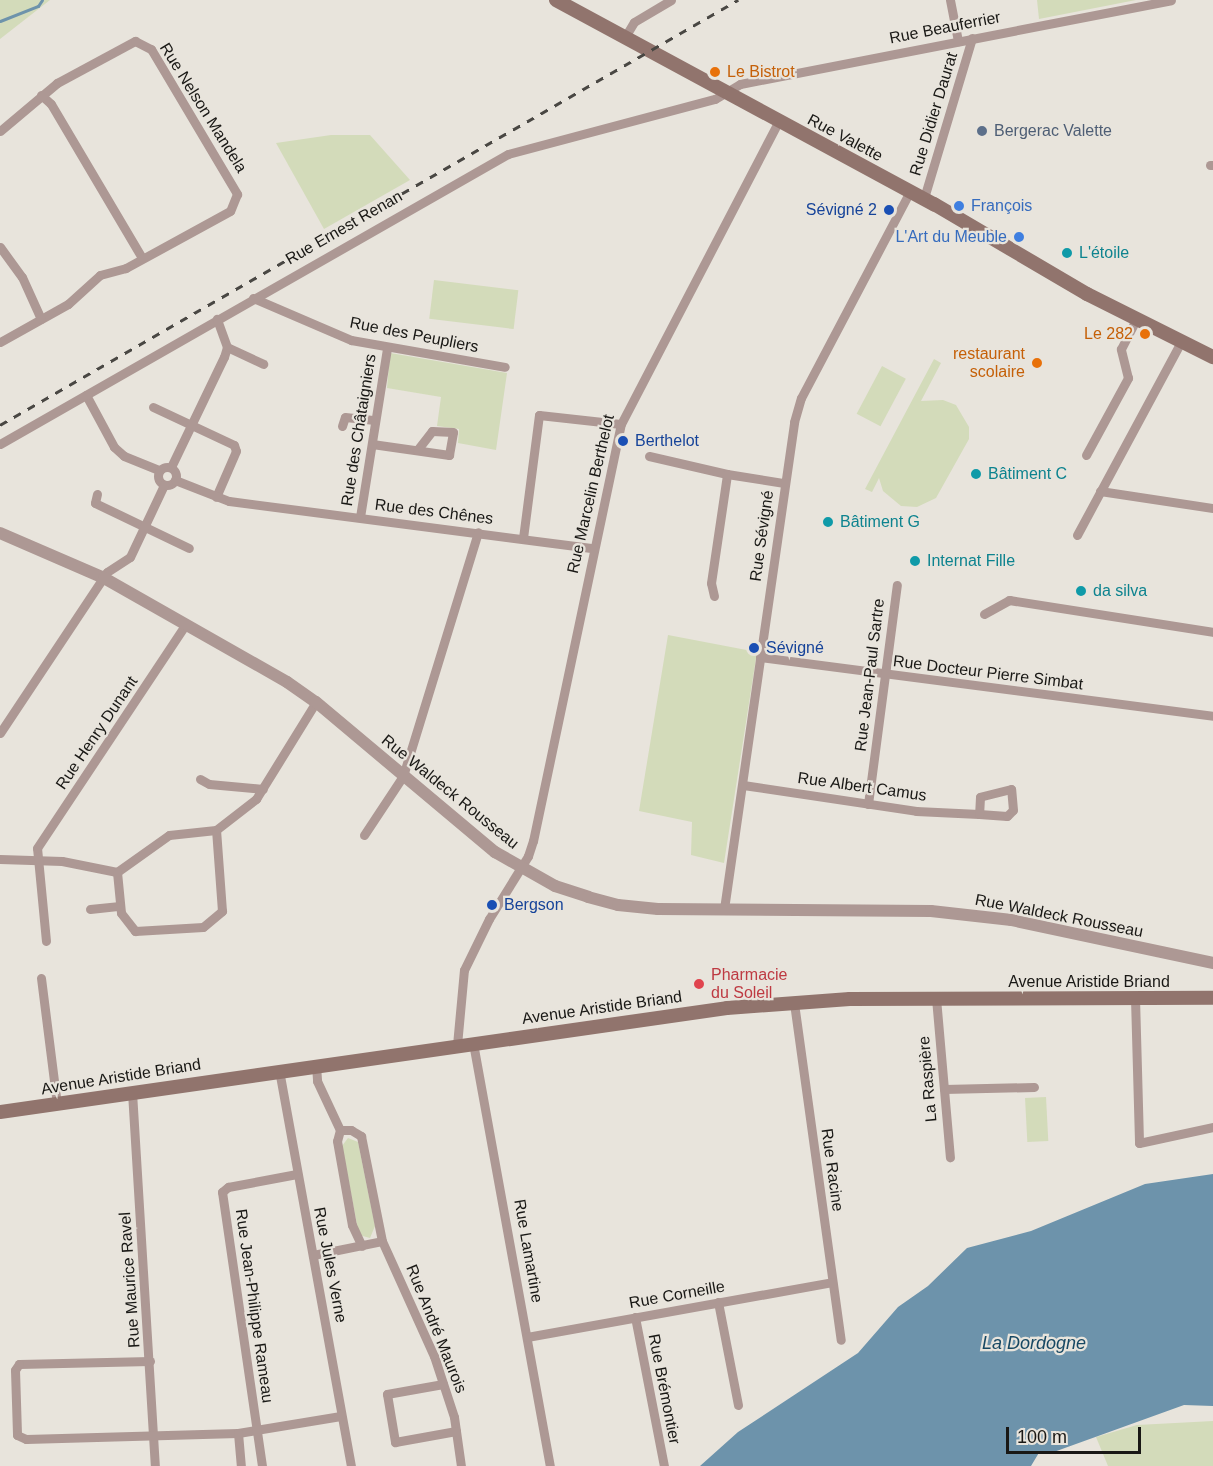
<!DOCTYPE html>
<meta charset="utf-8">
<style>
body{margin:0}
#map{position:relative;width:1213px;height:1466px;overflow:hidden;background:#e8e4dc;font-family:Arial,sans-serif}
div>[style]{position:absolute}
.green>*{inset:0;background:#d3dbba;transform-origin:0 0}
.water>*{inset:0;background:#6d93ab}
.stream>*{height:3px;margin:-1.5px;padding:0 1.5px;transform-origin:1.5px;border-radius:1.5px;background:#6d93ab}
.minor>*{height:9px;margin:-4.5px;padding:0 4.5px;transform-origin:4.5px;border-radius:4.5px;background:#ad9894}
.minor>.ring{margin:-4.5px;padding:0;box-sizing:content-box;background:none;border:9px solid #ad9894;border-radius:50%}
.tertiary>*{height:12px;margin:-6px;padding:0 6px;transform-origin:6px;border-radius:6px;background:#ad9894}
.secondary>*{height:14px;margin:-7px;padding:0 7px;transform-origin:7px;border-radius:7px;background:#91746d}
.rail>*{height:3px;margin-top:-1.5px;transform-origin:0;background:repeating-linear-gradient(90deg,#494743 0 8px,transparent 0 16px)}
.dots>*{width:16px;height:16px;translate:-50% -50%;box-sizing:border-box;border:3px solid #e8e4dc;border-radius:50%}
span{translate:-50% -50%;white-space:nowrap;text-align:center;line-height:1.15;-webkit-text-stroke:4.5px #e8e4dc;paint-order:stroke}
.street-label{font-size:16px;color:#191815}
.food-label{font-size:16px;color:#c56008}
.left{translate:0 -50%;text-align:left}
.right{translate:-100% -50%;text-align:right}
.service-label{font-size:16px;color:#4e5e75}
.shop-label{font-size:16px;color:#366cbe}
.transit-label{font-size:16px;color:#164399}
.culture-label{font-size:16px;color:#0d838f}
.health-label{font-size:16px;color:#be3a42}
.water-label{font-size:18px;color:#174863;font-style:italic}
.scale{position:absolute;left:1006px;top:1427px;width:135px;height:27px;box-sizing:border-box;border:3px solid #191815;border-top:0;padding-left:8px;font-size:18px;line-height:21px;white-space:nowrap;color:#191815;-webkit-text-stroke:4px #e8e4dc;paint-order:stroke}
</style>
<div id="map">
<div class="green">
<div style="clip-path:polygon(0 0,50px 0,0 39px)"></div>
<div style="clip-path:polygon(1037px 0,1136px 0,1039px 19px)"></div>
<div style="clip-path:polygon(331px 135px,370px 135px,410px 180px,324px 229px,276px 143px)"></div>
<div style="left:434px;top:280px;width:85px;height:39px;rotate:7deg"></div>
<div style="clip-path:polygon(390px 353px,507px 373px,496px 450px,458px 443px,459px 429px,437px 426px,441px 397px,387px 388px)"></div>
<div style="clip-path:polygon(934px 359px,941px 363px,921px 401px,943px 400px,956px 405px,969px 427px,969px 439px,936px 498px,917px 507px,901px 506px,883px 491px,879px 478px,872px 492px,865px 489px)"></div>
<div style="left:882px;top:366px;width:27px;height:54px;rotate:28deg"></div>
<div style="clip-path:polygon(668px 635px,757px 652px,724px 863px,691px 855px,692px 822px,639px 811px)"></div>
<div style="left:1046px;top:1097px;width:44px;height:21px;rotate:87deg"></div>
<div style="clip-path:polygon(348px 1138px,358px 1142px,375px 1226px,370px 1238px,359px 1235px,342px 1146px)"></div>
<div style="clip-path:polygon(1213px 1421px,1213px 1466px,1108px 1466px,1096px 1437px,1137px 1425px)"></div>
</div>
<div class="water">
<div style="clip-path:polygon(1213px 1174px,1213px 1406px,1184px 1405px,1051px 1453px,1040px 1451px,1031px 1466px,700px 1466px,738px 1432px,858px 1353px,898px 1307px,928px 1286px,967px 1248px,1031px 1231px,1145px 1184px)"></div>
</div>
<div class="stream">
<div style="left:0;top:21px;width:41px;rotate:-21.5deg"></div>
<div style="left:38px;top:6px;width:7px;rotate:-56deg"></div>
</div>
<div class="minor">
<div style="left:950px;top:0;width:42px;rotate:79deg"></div>
<div style="left:625px;top:37px;width:17px;rotate:-59deg"></div>
<div style="left:634px;top:22px;width:43px;rotate:-30.7deg"></div>
<div style="left:41px;top:95px;width:13px;rotate:42deg"></div>
<div style="left:51px;top:104px;width:179px;rotate:59.4deg"></div>
<div style="left:0;top:131px;width:75px;rotate:-40.1deg"></div>
<div style="left:57px;top:83px;width:89px;rotate:-28.3deg"></div>
<div style="left:135px;top:41px;width:18px;rotate:27deg"></div>
<div style="left:151px;top:49px;width:169px;rotate:59.3deg"></div>
<div style="left:237px;top:194px;width:18px;rotate:112deg"></div>
<div style="left:230px;top:211px;width:119px;rotate:151.3deg"></div>
<div style="left:126px;top:268px;width:27px;rotate:165deg"></div>
<div style="left:100px;top:275px;width:43px;rotate:137.8deg"></div>
<div style="left:68px;top:304px;width:78px;rotate:150.8deg"></div>
<div style="left:1210px;top:165px;width:3px"></div>
<div style="left:924px;top:198px;width:167px;rotate:-73.3deg"></div>
<div style="left:0;top:247px;width:37px;rotate:54deg"></div>
<div style="left:22px;top:277px;width:46px;rotate:65.7deg"></div>
<div style="left:253px;top:298px;width:107px;rotate:23.2deg"></div>
<div style="left:351px;top:340px;width:156px;rotate:9.9deg"></div>
<div style="left:227px;top:347px;width:40px;rotate:25deg"></div>
<div style="left:86px;top:395px;width:59px;rotate:61.7deg"></div>
<div style="left:114px;top:447px;width:13px;rotate:42deg"></div>
<div style="left:124px;top:456px;width:38px;rotate:22deg"></div>
<div style="left:153px;top:407px;width:89px;rotate:25.1deg"></div>
<div style="left:234px;top:445px;width:6px;rotate:72deg"></div>
<div style="left:236px;top:451px;width:50px;rotate:113.5deg"></div>
<div style="left:342px;top:426px;width:9px;rotate:-72deg"></div>
<div style="left:345px;top:417px;width:30px;rotate:6deg"></div>
<div style="left:0;top:444px;width:585px;rotate:-29.72deg"></div>
<div style="left:508px;top:154px;width:214px;rotate:-14.9deg"></div>
<div style="left:715px;top:99px;width:29px;rotate:-31deg"></div>
<div style="left:740px;top:84px;width:439px;rotate:-11deg"></div>
<div style="left:372px;top:444px;width:78px;rotate:8.1deg"></div>
<div style="left:449px;top:455px;width:23px;rotate:-80deg"></div>
<div style="left:453px;top:432px;width:21px;rotate:-177deg"></div>
<div style="left:432px;top:431px;width:24px;rotate:128deg"></div>
<div style="left:1086px;top:455px;width:88px;rotate:-61.4deg"></div>
<div style="left:1128px;top:378px;width:30px;rotate:-104deg"></div>
<div style="left:1121px;top:349px;width:33px;rotate:-63deg"></div>
<div style="left:649px;top:456px;width:80px;rotate:13deg"></div>
<div class="ring" style="left:158px;top:467px;width:9px;height:9px"></div>
<div style="left:171px;top:467px;width:122px;rotate:-64.3deg"></div>
<div style="left:224px;top:357px;width:10px;rotate:-73deg"></div>
<div style="left:227px;top:347px;width:30px;rotate:-110deg"></div>
<div style="left:175px;top:480px;width:58px;rotate:21.3deg"></div>
<div style="left:229px;top:501px;width:367px;rotate:7.4deg"></div>
<div style="left:1100px;top:491px;width:114px;rotate:8.6deg"></div>
<div style="left:97px;top:494px;width:9px;rotate:103deg"></div>
<div style="left:95px;top:503px;width:104px;rotate:25.6deg"></div>
<div style="left:360px;top:517px;width:171px;rotate:-80.9deg"></div>
<div style="left:1077px;top:535px;width:221px;rotate:-61.7deg"></div>
<div style="left:523px;top:538px;width:124px;rotate:-82.6deg"></div>
<div style="left:539px;top:415px;width:82px;rotate:6.3deg"></div>
<div style="left:714px;top:596px;width:13px;rotate:-103deg"></div>
<div style="left:711px;top:583px;width:110px;rotate:-81.6deg"></div>
<div style="left:727px;top:474px;width:58px;rotate:9deg"></div>
<div style="left:984px;top:614px;width:29px;rotate:-29deg"></div>
<div style="left:1009px;top:600px;width:206px;rotate:8.9deg"></div>
<div style="left:760px;top:657px;width:457px;rotate:7.4deg"></div>
<div style="left:0;top:733px;width:193px;rotate:-56.4deg"></div>
<div style="left:107px;top:572px;width:27px;rotate:-33deg"></div>
<div style="left:130px;top:557px;width:80px;rotate:-64.7deg"></div>
<div style="left:200px;top:779px;width:10px;rotate:29deg"></div>
<div style="left:209px;top:784px;width:54px;rotate:5.3deg"></div>
<div style="left:743px;top:785px;width:175px;rotate:8.5deg"></div>
<div style="left:916px;top:811px;width:63px;rotate:2.7deg"></div>
<div style="left:979px;top:814px;width:28px;rotate:4deg"></div>
<div style="left:1007px;top:816px;width:8px;rotate:-45deg"></div>
<div style="left:1013px;top:810px;width:21px;rotate:-95deg"></div>
<div style="left:1011px;top:789px;width:32px;rotate:166deg"></div>
<div style="left:980px;top:797px;width:17px;rotate:93deg"></div>
<div style="left:868px;top:804px;width:221px;rotate:-82.5deg"></div>
<div style="left:364px;top:835px;width:71px;rotate:-56.5deg"></div>
<div style="left:403px;top:776px;width:255px;rotate:-72.9deg"></div>
<div style="left:0;top:859px;width:62px;rotate:1.8deg"></div>
<div style="left:62px;top:861px;width:56px;rotate:11.3deg"></div>
<div style="left:117px;top:872px;width:64px;rotate:-35.4deg"></div>
<div style="left:169px;top:835px;width:47px;rotate:-6.1deg"></div>
<div style="left:216px;top:830px;width:51px;rotate:-37.8deg"></div>
<div style="left:256px;top:799px;width:114px;rotate:-58.3deg"></div>
<div style="left:117px;top:872px;width:41px;rotate:84.4deg"></div>
<div style="left:121px;top:913px;width:23px;rotate:52deg"></div>
<div style="left:135px;top:931px;width:68px;rotate:-3.4deg"></div>
<div style="left:203px;top:927px;width:25px;rotate:-40deg"></div>
<div style="left:222px;top:911px;width:81px;rotate:-94.2deg"></div>
<div style="left:90px;top:909px;width:30px;rotate:-6deg"></div>
<div style="left:724px;top:909px;width:492px;rotate:-81.8deg"></div>
<div style="left:794px;top:422px;width:25px;rotate:-74deg"></div>
<div style="left:801px;top:398px;width:234px;rotate:-62.2deg"></div>
<div style="left:46px;top:941px;width:93px;rotate:-95.5deg"></div>
<div style="left:37px;top:848px;width:269px;rotate:-56.4deg"></div>
<div style="left:41px;top:978px;width:127px;rotate:82.8deg"></div>
<div style="left:936px;top:998px;width:160px;rotate:85deg"></div>
<div style="left:1135px;top:998px;width:145px;rotate:88.4deg"></div>
<div style="left:1139px;top:1143px;width:76px;rotate:-12.2deg"></div>
<div style="left:794px;top:1003px;width:340px;rotate:82.1deg"></div>
<div style="left:473px;top:1043px;width:430px;rotate:79.7deg"></div>
<div style="left:457px;top:1045px;width:75px;rotate:-84.7deg"></div>
<div style="left:464px;top:970px;width:57px;rotate:-63.9deg"></div>
<div style="left:489px;top:919px;width:74px;rotate:-58.2deg"></div>
<div style="left:528px;top:856px;width:16px;rotate:-72deg"></div>
<div style="left:533px;top:841px;width:426px;rotate:-78.1deg"></div>
<div style="left:621px;top:424px;width:343px;rotate:-62.5deg"></div>
<div style="left:316px;top:1065px;width:16px;rotate:86deg"></div>
<div style="left:317px;top:1081px;width:54px;rotate:64.9deg"></div>
<div style="left:340px;top:1130px;width:11px"></div>
<div style="left:351px;top:1130px;width:12px;rotate:31deg"></div>
<div style="left:361px;top:1136px;width:107px;rotate:78.7deg"></div>
<div style="left:279px;top:1070px;width:402px;rotate:79.7deg"></div>
<div style="left:944px;top:1089px;width:90px;rotate:-1.3deg"></div>
<div style="left:132px;top:1092px;width:375px;rotate:86.5deg"></div>
<div style="left:340px;top:1130px;width:11px;rotate:105deg"></div>
<div style="left:337px;top:1141px;width:85px;rotate:79.9deg"></div>
<div style="left:352px;top:1225px;width:23px;rotate:65deg"></div>
<div style="left:313px;top:1255px;width:70px;rotate:-11.5deg"></div>
<div style="left:382px;top:1241px;width:126px;rotate:65.7deg"></div>
<div style="left:434px;top:1356px;width:64px;rotate:71.8deg"></div>
<div style="left:454px;top:1417px;width:49px;rotate:81.9deg"></div>
<div style="left:718px;top:1302px;width:105px;rotate:79deg"></div>
<div style="left:635px;top:1317px;width:152px;rotate:79deg"></div>
<div style="left:527px;top:1337px;width:310px;rotate:-10.2deg"></div>
<div style="left:150px;top:1361px;width:131px;rotate:178.7deg"></div>
<div style="left:19px;top:1364px;width:7px;rotate:124deg"></div>
<div style="left:15px;top:1370px;width:65px;rotate:88.2deg"></div>
<div style="left:17px;top:1435px;width:10px;rotate:24deg"></div>
<div style="left:26px;top:1439px;width:212px;rotate:-1.6deg"></div>
<div style="left:238px;top:1433px;width:104px;rotate:-9.4deg"></div>
<div style="left:443px;top:1384px;width:57px;rotate:169.9deg"></div>
<div style="left:387px;top:1394px;width:49px;rotate:80.5deg"></div>
<div style="left:395px;top:1442px;width:62px;rotate:-10.2deg"></div>
<div style="left:238px;top:1433px;width:33px;rotate:85deg"></div>
<div style="left:262px;top:1466px;width:277px;rotate:-98.3deg"></div>
<div style="left:222px;top:1192px;width:8px;rotate:-40deg"></div>
<div style="left:228px;top:1187px;width:70px;rotate:-10.7deg"></div>
</div>
<div class="tertiary">
<div style="left:0;top:533px;width:113px;rotate:23.4deg"></div>
<div style="left:104px;top:578px;width:210px;rotate:29.6deg"></div>
<div style="left:287px;top:682px;width:35px;rotate:35deg"></div>
<div style="left:316px;top:702px;width:234px;rotate:40deg"></div>
<div style="left:495px;top:852px;width:69px;rotate:29.5deg"></div>
<div style="left:555px;top:886px;width:35px;rotate:18deg"></div>
<div style="left:588px;top:897px;width:31px;rotate:15deg"></div>
<div style="left:618px;top:905px;width:40px;rotate:5.7deg"></div>
<div style="left:658px;top:909px;width:273px;rotate:0.4deg"></div>
<div style="left:931px;top:911px;width:81px;rotate:6.4deg"></div>
<div style="left:1011px;top:920px;width:207px;rotate:12deg"></div>
</div>
<div class="secondary">
<div style="left:556px;top:0;width:430px;rotate:28.4deg"></div>
<div style="left:934px;top:204px;width:178px;rotate:30.5deg"></div>
<div style="left:1087px;top:294px;width:141px;rotate:26.6deg"></div>
<div style="left:0;top:1112px;width:734px;rotate:-8.14deg"></div>
<div style="left:727px;top:1008px;width:123px;rotate:-4.2deg"></div>
<div style="left:850px;top:999px;width:363px;rotate:-0.2deg"></div>
</div>
<div class="rail">
<div style="left:0;top:425px;width:852px;rotate:-29.94deg"></div>
</div>
<div class="dots">
<div style="left:715px;top:72px;background:#e8710a"></div>
<div style="left:982px;top:131px;background:#5c6f8a"></div>
<div style="left:959px;top:206px;background:#3f7fe0"></div>
<div style="left:889px;top:210px;background:#1a4fb4"></div>
<div style="left:1019px;top:237px;background:#3f7fe0"></div>
<div style="left:1067px;top:253px;background:#0f9aa8"></div>
<div style="left:1145px;top:334px;background:#e8710a"></div>
<div style="left:1037px;top:363px;background:#e8710a"></div>
<div style="left:623px;top:441px;background:#1a4fb4"></div>
<div style="left:976px;top:474px;background:#0f9aa8"></div>
<div style="left:828px;top:522px;background:#0f9aa8"></div>
<div style="left:915px;top:561px;background:#0f9aa8"></div>
<div style="left:1081px;top:591px;background:#0f9aa8"></div>
<div style="left:754px;top:648px;background:#1a4fb4"></div>
<div style="left:492px;top:905px;background:#1a4fb4"></div>
<div style="left:699px;top:984px;background:#e0444e"></div>
</div>
<div class="street-label">
<span style="left:945px;top:28px;rotate:-11deg">Rue Beauferrier</span>
<span style="left:203px;top:108px;rotate:58deg">Rue Nelson Mandela</span>
<span style="left:934px;top:114px;rotate:-73deg">Rue Didier Daurat</span>
<span style="left:845px;top:138px;rotate:28deg">Rue Valette</span>
<span style="left:344px;top:228px;rotate:-30deg">Rue Ernest Renan</span>
<span style="left:414px;top:335px;rotate:11deg">Rue des Peupliers</span>
<span style="left:359px;top:430px;rotate:-81deg">Rue des Châtaigniers</span>
<span style="left:591px;top:494px;rotate:-77deg">Rue Marcelin Berthelot</span>
<span style="left:434px;top:512px;rotate:7deg">Rue des Chênes</span>
<span style="left:762px;top:536px;rotate:-82deg">Rue Sévigné</span>
<span style="left:988px;top:673px;rotate:7deg">Rue Docteur Pierre Simbat</span>
<span style="left:870px;top:675px;rotate:-83deg">Rue Jean-Paul Sartre</span>
<span style="left:97px;top:733px;rotate:-56deg">Rue Henry Dunant</span>
<span style="left:862px;top:787px;rotate:8deg">Rue Albert Camus</span>
<span style="left:450px;top:792px;rotate:39deg">Rue Waldeck Rousseau</span>
<span style="left:1059px;top:916px;rotate:11deg">Rue Waldeck Rousseau</span>
<span style="left:1089px;top:982px">Avenue Aristide Briand</span>
<span style="left:602px;top:1008px;rotate:-8deg">Avenue Aristide Briand</span>
<span style="left:121px;top:1077px;rotate:-9deg">Avenue Aristide Briand</span>
<span style="left:928px;top:1079px;rotate:-95deg">La Raspière</span>
<span style="left:832px;top:1170px;rotate:82deg">Rue Racine</span>
<span style="left:528px;top:1251px;rotate:80deg">Rue Lamartine</span>
<span style="left:330px;top:1265px;rotate:79deg">Rue Jules Verne</span>
<span style="left:130px;top:1280px;rotate:-94deg">Rue Maurice Ravel</span>
<span style="left:677px;top:1295px;rotate:-10deg">Rue Corneille</span>
<span style="left:254px;top:1306px;rotate:82deg">Rue Jean-Philippe Rameau</span>
<span style="left:436px;top:1329px;rotate:68deg">Rue André Maurois</span>
<span style="left:664px;top:1389px;rotate:79deg">Rue Brémontier</span>
</div>
<div class="food-label">
<span class="left" style="left:727px;top:72px">Le Bistrot</span>
<span class="right" style="left:1133px;top:334px">Le 282</span>
<span class="right" style="left:1025px;top:363px">restaurant<br>scolaire</span>
</div>
<div class="service-label">
<span class="left" style="left:994px;top:131px">Bergerac Valette</span>
</div>
<div class="shop-label">
<span class="left" style="left:971px;top:206px">François</span>
<span class="right" style="left:1007px;top:237px">L'Art du Meuble</span>
</div>
<div class="transit-label">
<span class="right" style="left:877px;top:210px">Sévigné 2</span>
<span class="left" style="left:635px;top:441px">Berthelot</span>
<span class="left" style="left:766px;top:648px">Sévigné</span>
<span class="left" style="left:504px;top:905px">Bergson</span>
</div>
<div class="culture-label">
<span class="left" style="left:1079px;top:253px">L'étoile</span>
<span class="left" style="left:988px;top:474px">Bâtiment C</span>
<span class="left" style="left:840px;top:522px">Bâtiment G</span>
<span class="left" style="left:927px;top:561px">Internat Fille</span>
<span class="left" style="left:1093px;top:591px">da silva</span>
</div>
<div class="health-label">
<span class="left" style="left:711px;top:984px">Pharmacie<br>du Soleil</span>
</div>
<div class="water-label">
<span style="left:1034px;top:1343px">La Dordogne</span>
</div>
<div class="scale">100 m</div>
</div>
